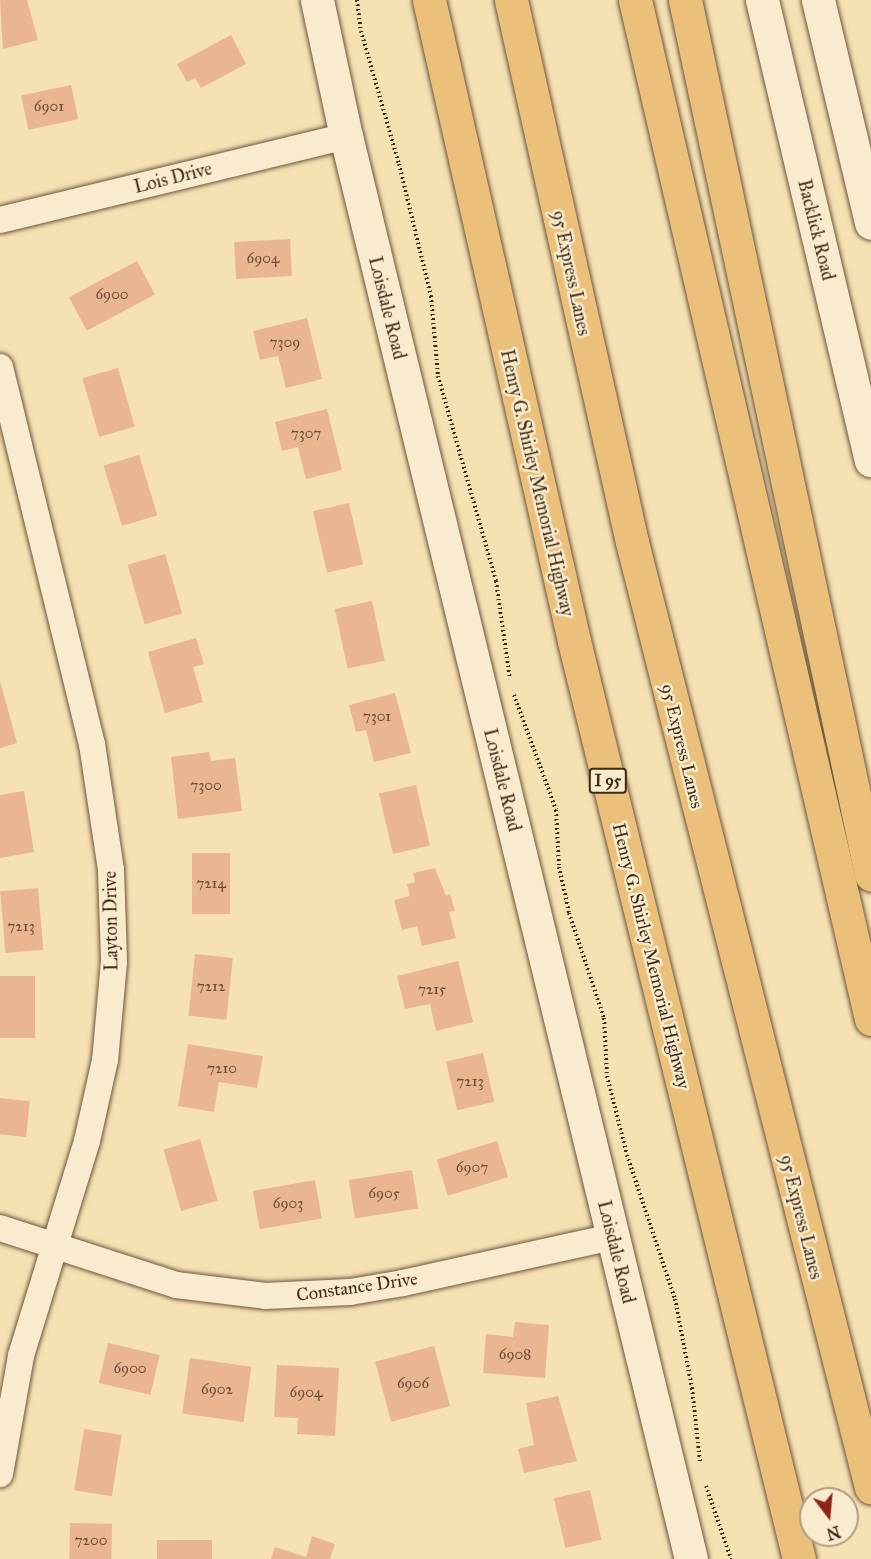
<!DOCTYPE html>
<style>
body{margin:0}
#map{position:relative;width:871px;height:1559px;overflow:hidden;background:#f6e1b3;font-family:"IM FELL Great Primer",serif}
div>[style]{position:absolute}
.building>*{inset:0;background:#eab591;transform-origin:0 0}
.path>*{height:4px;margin-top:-2px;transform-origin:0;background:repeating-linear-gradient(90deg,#3f2815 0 1.5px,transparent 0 4.5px)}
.roads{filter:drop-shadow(0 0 2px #6d563c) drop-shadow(0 0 2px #6d563c)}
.street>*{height:26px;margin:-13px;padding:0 13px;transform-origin:13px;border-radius:13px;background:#f9ecce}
.secondary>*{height:33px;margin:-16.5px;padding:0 16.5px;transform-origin:16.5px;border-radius:16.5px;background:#f9ecce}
.highway>*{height:33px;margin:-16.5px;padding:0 16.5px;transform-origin:16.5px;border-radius:16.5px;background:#ebc07a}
span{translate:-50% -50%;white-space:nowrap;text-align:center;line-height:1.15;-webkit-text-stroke:5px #f9ecce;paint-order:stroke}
.number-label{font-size:15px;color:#6a4b34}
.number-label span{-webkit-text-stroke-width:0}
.shield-label span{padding:2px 4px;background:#f9ecce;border:2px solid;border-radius:4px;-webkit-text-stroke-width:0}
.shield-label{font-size:16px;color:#3f2815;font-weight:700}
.street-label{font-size:18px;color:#3f2815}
.north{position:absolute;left:799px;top:1487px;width:60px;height:60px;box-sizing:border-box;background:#f9ecce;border:2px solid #af9e84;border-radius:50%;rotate:164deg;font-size:16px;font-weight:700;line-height:24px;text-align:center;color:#3f2815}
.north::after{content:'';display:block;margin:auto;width:21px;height:27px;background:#8f2418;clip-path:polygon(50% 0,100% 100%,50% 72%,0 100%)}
</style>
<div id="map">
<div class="building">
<div style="clip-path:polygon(0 0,27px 0,38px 40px,3px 49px)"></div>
<div style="clip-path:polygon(231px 35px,246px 64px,201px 88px,195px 78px,187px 82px,177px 64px)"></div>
<div style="left:71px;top:85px;width:35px;height:51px;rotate:78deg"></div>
<div style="left:290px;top:239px;width:37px;height:56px;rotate:87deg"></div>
<div style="left:137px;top:261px;width:38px;height:77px;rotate:62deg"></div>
<div style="clip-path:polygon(307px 318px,322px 379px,286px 388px,278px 356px,260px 360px,253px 331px)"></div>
<div style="left:118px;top:368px;width:61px;height:37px;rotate:74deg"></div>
<div style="clip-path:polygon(327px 409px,342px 470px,306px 479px,298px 447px,282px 451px,275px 422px)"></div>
<div style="left:139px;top:455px;width:63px;height:37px;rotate:73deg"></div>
<div style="left:349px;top:503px;width:63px;height:37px;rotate:77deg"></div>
<div style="left:165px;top:554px;width:62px;height:39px;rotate:74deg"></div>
<div style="left:372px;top:601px;width:61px;height:38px;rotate:78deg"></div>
<div style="clip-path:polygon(196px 638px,204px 664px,193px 667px,203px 702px,165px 713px,148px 652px)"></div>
<div style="clip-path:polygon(0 681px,17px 743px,0 748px)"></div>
<div style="clip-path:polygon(395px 693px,411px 753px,374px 762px,366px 730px,356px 732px,349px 705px)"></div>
<div style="clip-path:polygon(209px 752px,211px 761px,235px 758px,242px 811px,178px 819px,171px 757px)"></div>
<div style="left:416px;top:785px;width:62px;height:38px;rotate:77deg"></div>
<div style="clip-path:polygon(24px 791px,34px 852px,0 858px,0 795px)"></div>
<div style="left:192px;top:853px;width:38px;height:61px"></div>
<div style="clip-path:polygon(435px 868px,446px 896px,450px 894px,455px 911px,449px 912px,456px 938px,422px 946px,417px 926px,402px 930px,394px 900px,410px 896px,407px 884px,415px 882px,413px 873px)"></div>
<div style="left:38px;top:888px;width:62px;height:38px;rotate:85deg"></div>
<div style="left:195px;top:954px;width:38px;height:62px;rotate:6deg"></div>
<div style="clip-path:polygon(458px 961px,473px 1022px,436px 1031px,430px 1004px,405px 1009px,397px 976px)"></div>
<div style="left:35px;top:976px;width:62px;height:35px;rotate:90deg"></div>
<div style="clip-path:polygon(188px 1044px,263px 1056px,257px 1088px,219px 1082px,214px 1112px,178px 1106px)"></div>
<div style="left:483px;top:1053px;width:50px;height:38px;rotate:77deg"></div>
<div style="left:0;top:1098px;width:30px;height:36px;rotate:6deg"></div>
<div style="left:200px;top:1139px;width:64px;height:38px;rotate:74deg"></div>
<div style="left:497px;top:1141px;width:38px;height:63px;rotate:73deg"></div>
<div style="left:412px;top:1170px;width:39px;height:64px;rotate:81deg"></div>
<div style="left:315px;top:1180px;width:39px;height:63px;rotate:80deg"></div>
<div style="clip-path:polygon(515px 1322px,549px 1325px,545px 1378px,483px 1373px,486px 1334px,513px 1337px)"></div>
<div style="left:108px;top:1343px;width:53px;height:41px;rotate:13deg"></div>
<div style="left:434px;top:1346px;width:62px;height:61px;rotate:75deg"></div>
<div style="left:190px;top:1358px;width:62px;height:56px;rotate:8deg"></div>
<div style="clip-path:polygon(277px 1365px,339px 1368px,335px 1436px,297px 1434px,298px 1418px,274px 1417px)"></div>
<div style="clip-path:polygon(558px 1396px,577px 1461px,524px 1473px,518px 1449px,534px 1445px,526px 1403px)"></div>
<div style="left:84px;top:1429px;width:38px;height:62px;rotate:9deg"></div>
<div style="left:590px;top:1490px;width:51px;height:37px;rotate:77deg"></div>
<div style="left:70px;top:1523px;width:42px;height:36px;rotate:1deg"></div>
<div style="clip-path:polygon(312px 1536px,335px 1544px,330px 1559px,271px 1559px,275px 1547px,306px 1557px)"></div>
<div style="left:212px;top:1540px;width:19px;height:55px;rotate:90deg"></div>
</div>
<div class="path">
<div style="left:357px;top:0;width:31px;rotate:83deg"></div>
<div style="left:361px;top:31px;width:138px;rotate:74.1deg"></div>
<div style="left:399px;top:164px;width:136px;rotate:76.4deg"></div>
<div style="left:431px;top:296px;width:80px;rotate:85deg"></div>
<div style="left:438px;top:376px;width:213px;rotate:74.2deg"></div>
<div style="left:496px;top:581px;width:99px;rotate:81.9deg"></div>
<div style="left:514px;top:695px;width:122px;rotate:69.9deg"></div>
<div style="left:556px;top:810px;width:57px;rotate:87deg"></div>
<div style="left:559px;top:867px;width:47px;rotate:77.7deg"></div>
<div style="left:569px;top:913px;width:111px;rotate:71.6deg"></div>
<div style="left:604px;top:1018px;width:58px;rotate:87deg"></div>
<div style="left:607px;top:1076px;width:81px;rotate:75.8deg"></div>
<div style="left:627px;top:1155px;width:152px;rotate:71.6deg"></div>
<div style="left:675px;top:1299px;width:91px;rotate:79.2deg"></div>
<div style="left:692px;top:1388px;width:74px;rotate:83.8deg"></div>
<div style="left:706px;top:1486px;width:77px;rotate:71.1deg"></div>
</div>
<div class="roads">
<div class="street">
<div style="left:0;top:220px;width:356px;rotate:-13.6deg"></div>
<div style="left:0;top:367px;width:388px;rotate:76.3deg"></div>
<div style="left:92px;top:744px;width:127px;rotate:81.4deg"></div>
<div style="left:111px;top:870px;width:92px;rotate:88.1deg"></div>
<div style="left:114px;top:962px;width:98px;rotate:95.2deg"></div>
<div style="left:105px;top:1060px;width:83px;rotate:102.5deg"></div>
<div style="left:87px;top:1141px;width:225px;rotate:107.1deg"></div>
<div style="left:21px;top:1356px;width:120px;rotate:100.1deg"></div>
<div style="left:0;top:1228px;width:185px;rotate:17.9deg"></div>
<div style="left:176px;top:1285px;width:90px;rotate:7deg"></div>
<div style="left:265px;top:1296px;width:85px;rotate:-2.7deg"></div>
<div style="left:350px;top:1292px;width:54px;rotate:-9.6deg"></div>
<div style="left:403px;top:1283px;width:214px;rotate:-12.4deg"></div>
</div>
<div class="secondary">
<div style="left:317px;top:0;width:139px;rotate:78deg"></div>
<div style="left:346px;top:136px;width:1464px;rotate:76.37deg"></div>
<div style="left:762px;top:0;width:473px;rotate:76.7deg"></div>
<div style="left:818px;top:0;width:229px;rotate:76.6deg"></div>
</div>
<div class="highway">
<div style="left:429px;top:0;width:657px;rotate:77.25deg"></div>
<div style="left:574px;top:641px;width:945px;rotate:76.23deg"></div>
<div style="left:511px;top:0;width:555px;rotate:77.42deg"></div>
<div style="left:632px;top:542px;width:975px;rotate:75.81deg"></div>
<div style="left:635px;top:0;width:1046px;rotate:76.96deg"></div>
<div style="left:685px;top:0;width:894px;rotate:77.99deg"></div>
</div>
</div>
<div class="number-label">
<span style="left:49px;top:107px">6901</span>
<span style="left:263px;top:259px">6904</span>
<span style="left:112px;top:295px">6900</span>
<span style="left:285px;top:343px">7309</span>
<span style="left:306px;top:434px">7307</span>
<span style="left:377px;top:717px">7301</span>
<span style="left:206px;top:786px">7300</span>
<span style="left:211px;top:884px">7214</span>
<span style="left:21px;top:927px">7213</span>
<span style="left:211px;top:987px">7212</span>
<span style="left:432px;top:990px">7215</span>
<span style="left:222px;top:1069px">7210</span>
<span style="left:470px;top:1082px">7213</span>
<span style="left:472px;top:1168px">6907</span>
<span style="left:384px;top:1194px">6905</span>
<span style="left:288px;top:1204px">6903</span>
<span style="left:515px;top:1355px">6908</span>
<span style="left:130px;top:1369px">6900</span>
<span style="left:413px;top:1384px">6906</span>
<span style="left:217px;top:1390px">6902</span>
<span style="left:306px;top:1393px">6904</span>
<span style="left:91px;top:1541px">7200</span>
</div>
<div class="shield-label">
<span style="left:608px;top:781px">I 95</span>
</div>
<div class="street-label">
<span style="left:173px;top:178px;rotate:-14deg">Lois Drive</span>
<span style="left:816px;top:230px;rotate:76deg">Backlick Road</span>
<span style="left:571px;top:273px;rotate:78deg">95 Express Lanes</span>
<span style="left:387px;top:308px;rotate:76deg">Loisdale Road</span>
<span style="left:537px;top:483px;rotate:77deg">Henry G. Shirley Memorial Highway</span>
<span style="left:682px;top:746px;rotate:76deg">95 Express Lanes</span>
<span style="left:502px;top:780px;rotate:76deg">Loisdale Road</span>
<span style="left:111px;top:921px;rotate:-91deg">Layton Drive</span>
<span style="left:651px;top:956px;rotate:76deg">Henry G. Shirley Memorial Highway</span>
<span style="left:801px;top:1217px;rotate:76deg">95 Express Lanes</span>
<span style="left:616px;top:1252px;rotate:76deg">Loisdale Road</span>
<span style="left:357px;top:1287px;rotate:-8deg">Constance Drive</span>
</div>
<div class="north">N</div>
</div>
